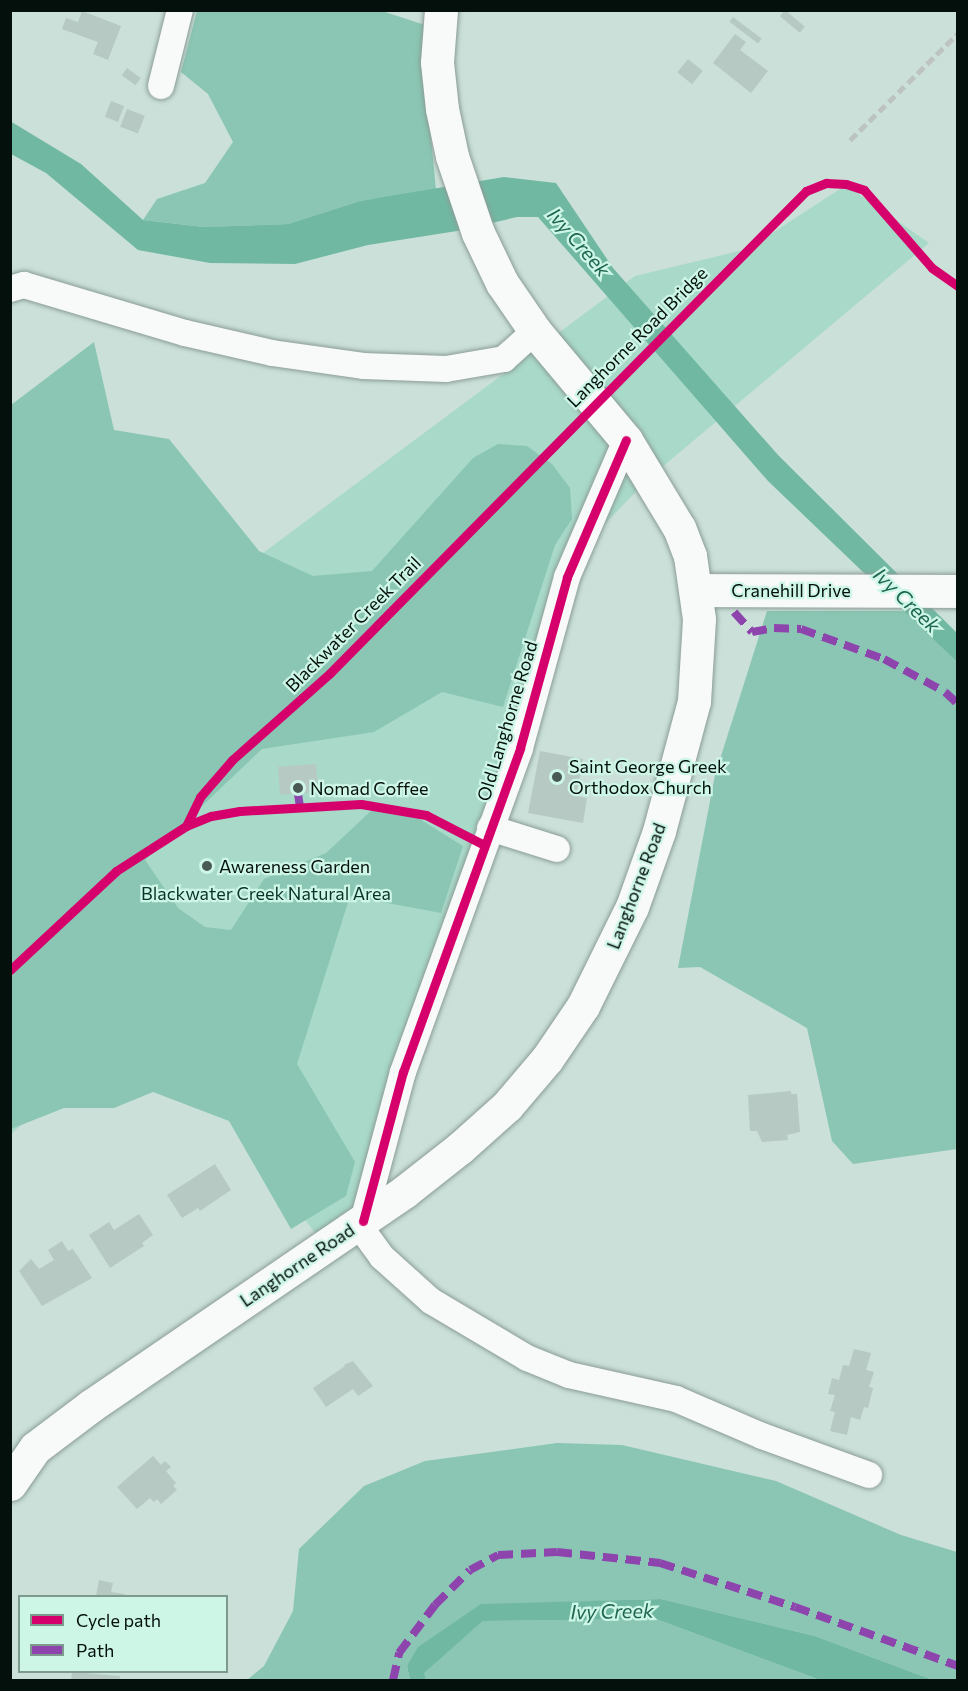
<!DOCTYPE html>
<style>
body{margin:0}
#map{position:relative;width:968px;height:1691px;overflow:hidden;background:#cae0d8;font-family:Commissioner,sans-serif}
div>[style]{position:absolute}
.green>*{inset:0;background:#a8d9c9}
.forest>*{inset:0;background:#8ac6b3}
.water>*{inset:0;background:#71b8a3}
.building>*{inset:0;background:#b7c9c3;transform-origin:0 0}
.roads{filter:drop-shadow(0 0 2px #8b9c96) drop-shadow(0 0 2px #8b9c96)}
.minor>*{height:26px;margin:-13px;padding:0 13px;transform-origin:13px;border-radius:13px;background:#f7faf9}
.major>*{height:33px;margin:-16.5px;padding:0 16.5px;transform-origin:16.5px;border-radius:16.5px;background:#f7faf9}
.rail>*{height:4.5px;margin-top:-2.25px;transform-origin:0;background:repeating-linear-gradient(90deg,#bcc3c0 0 9px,transparent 0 13.5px)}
.quiet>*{height:8px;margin-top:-4px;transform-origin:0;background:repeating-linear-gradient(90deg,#8e44ad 0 15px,transparent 0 23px)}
.cycleway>*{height:9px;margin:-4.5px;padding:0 4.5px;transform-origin:4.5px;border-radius:4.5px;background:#d6006c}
.dots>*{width:16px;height:16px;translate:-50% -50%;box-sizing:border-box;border:3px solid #cef6e7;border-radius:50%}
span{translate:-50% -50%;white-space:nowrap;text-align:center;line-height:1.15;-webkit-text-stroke:4.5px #cef6e7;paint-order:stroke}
.street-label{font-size:18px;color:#03100c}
.poi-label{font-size:18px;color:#03100c}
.left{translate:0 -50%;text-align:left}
.park-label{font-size:18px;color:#083328}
.water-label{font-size:20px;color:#1f6652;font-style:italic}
.frame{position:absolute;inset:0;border:12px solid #03100c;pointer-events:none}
.legend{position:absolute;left:18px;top:1595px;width:210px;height:78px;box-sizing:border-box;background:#cef6e7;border:2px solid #7d9a8f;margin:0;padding:8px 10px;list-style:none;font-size:18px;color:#03100c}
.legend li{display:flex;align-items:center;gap:12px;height:30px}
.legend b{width:30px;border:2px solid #7d9a8f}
</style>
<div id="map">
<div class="green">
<div style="clip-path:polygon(846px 185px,929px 243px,649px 478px,578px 552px,363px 1221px,325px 1246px,187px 1064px,85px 1068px,11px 1134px,11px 871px,204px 597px,635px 276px,748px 249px)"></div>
</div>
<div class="forest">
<div style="clip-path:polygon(197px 11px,382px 11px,425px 25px,425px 74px,436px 190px,360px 201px,288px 224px,205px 227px,143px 220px,157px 199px,205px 183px,233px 142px,208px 94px,181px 72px)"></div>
<div style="clip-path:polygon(94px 342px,114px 430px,169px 439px,259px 551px,313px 576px,372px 571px,473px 458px,498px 444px,527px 446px,552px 464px,570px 488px,572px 519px,555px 545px,503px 707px,442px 692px,374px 732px,262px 749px,145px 860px,178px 908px,205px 927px,231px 930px,264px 879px,326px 853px,372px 810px,418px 818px,463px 846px,441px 913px,350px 896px,297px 1064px,355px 1162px,346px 1196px,291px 1229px,229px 1121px,153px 1092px,114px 1108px,64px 1108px,11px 1129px,11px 405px)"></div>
<div style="clip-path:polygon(767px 611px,904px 611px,957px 662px,957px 1149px,853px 1164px,832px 1141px,807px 1028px,700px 967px,678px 968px,715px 775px)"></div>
<div style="clip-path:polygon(557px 1443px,622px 1445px,776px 1481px,901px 1535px,957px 1552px,957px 1680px,933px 1680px,815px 1636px,661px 1599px,481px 1605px,407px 1666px,410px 1680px,247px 1680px,264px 1666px,293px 1611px,299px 1549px,364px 1486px,425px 1461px)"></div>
<div style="clip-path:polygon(656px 1619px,820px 1680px,426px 1680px,423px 1673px,483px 1621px)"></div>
</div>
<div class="water">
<div style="clip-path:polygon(10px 121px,81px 164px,143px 220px,204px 227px,288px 224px,360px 201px,504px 177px,556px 183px,613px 268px,778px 455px,957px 633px,957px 662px,768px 481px,538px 217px,517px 217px,457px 231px,368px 245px,295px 264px,210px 263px,138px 250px,46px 173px,11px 154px)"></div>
<div style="clip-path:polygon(661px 1599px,815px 1636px,933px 1680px,820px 1680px,656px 1619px,483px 1621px,424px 1673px,426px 1680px,410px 1680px,407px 1666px,418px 1647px,481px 1604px)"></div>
</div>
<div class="building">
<div style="left:785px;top:10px;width:26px;height:8px;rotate:40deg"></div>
<div style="clip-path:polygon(82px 11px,121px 26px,108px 60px,93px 54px,98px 42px,62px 29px,66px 18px,78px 22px)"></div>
<div style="left:733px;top:17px;width:36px;height:6px;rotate:37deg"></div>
<div style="clip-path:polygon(735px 34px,746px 42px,740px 50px,768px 71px,751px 93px,713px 63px)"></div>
<div style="left:688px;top:59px;width:19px;height:17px;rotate:39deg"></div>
<div style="left:127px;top:68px;width:17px;height:9px;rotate:36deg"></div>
<div style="left:111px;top:101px;width:14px;height:17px;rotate:21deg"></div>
<div style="left:127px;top:109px;width:19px;height:19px;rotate:21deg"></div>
<div style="clip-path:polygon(540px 751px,583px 759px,576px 796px,587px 798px,583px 823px,528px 813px)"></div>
<div style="left:316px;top:764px;width:28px;height:38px;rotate:86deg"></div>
<div style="clip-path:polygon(791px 1091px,791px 1094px,797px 1094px,800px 1132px,787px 1135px,788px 1140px,762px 1142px,757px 1131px,750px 1131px,748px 1095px)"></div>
<div style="clip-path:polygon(215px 1164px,231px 1190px,200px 1211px,198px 1208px,182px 1218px,167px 1195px)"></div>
<div style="clip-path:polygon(139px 1214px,153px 1235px,142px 1243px,144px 1246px,110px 1268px,89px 1235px,109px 1222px,114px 1230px)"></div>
<div style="clip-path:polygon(62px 1241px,68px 1251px,73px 1249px,92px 1278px,42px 1306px,19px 1271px,31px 1259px,39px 1269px,54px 1260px,48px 1250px)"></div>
<div style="clip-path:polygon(854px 1349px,871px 1353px,866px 1370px,874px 1372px,869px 1387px,873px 1388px,868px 1408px,864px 1407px,860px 1420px,851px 1417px,847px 1435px,830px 1431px,835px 1412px,830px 1411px,835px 1395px,828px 1394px,832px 1378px,839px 1380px,843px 1365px,849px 1366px)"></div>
<div style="clip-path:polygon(353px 1361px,373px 1386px,358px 1396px,353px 1389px,326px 1407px,313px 1388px,345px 1366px,344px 1365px)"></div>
<div style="clip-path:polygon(153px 1456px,161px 1465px,165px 1461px,171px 1467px,166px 1471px,176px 1483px,173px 1486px,177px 1490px,161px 1504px,157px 1499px,154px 1502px,150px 1498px,137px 1509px,117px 1487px)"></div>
<div style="clip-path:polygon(99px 1580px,113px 1583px,111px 1592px,125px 1594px,125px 1596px,96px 1596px)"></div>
<div style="clip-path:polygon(72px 1672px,120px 1676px,120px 1680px,71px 1680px)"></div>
</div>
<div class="roads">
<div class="minor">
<div style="left:161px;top:86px;width:78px;rotate:-76deg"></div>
<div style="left:10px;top:289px;width:15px;rotate:-16deg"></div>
<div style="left:24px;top:285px;width:168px;rotate:16.6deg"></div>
<div style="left:185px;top:333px;width:89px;rotate:12.9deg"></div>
<div style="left:272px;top:353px;width:92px;rotate:8.1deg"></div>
<div style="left:363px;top:366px;width:83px;rotate:2.1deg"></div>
<div style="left:446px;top:369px;width:59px;rotate:-9.8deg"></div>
<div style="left:504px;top:359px;width:42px;rotate:-42.1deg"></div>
<div style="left:490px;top:828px;width:70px;rotate:17.4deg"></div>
<div style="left:363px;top:1221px;width:154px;rotate:-75deg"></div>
<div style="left:403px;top:1072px;width:344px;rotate:-70.1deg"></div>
<div style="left:520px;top:748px;width:177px;rotate:-74.6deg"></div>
<div style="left:567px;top:577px;width:149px;rotate:-66.7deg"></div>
<div style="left:358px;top:1224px;width:41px;rotate:54deg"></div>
<div style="left:382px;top:1257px;width:66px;rotate:41.9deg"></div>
<div style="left:431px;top:1301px;width:112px;rotate:30.7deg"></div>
<div style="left:527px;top:1358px;width:45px;rotate:22deg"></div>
<div style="left:569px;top:1375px;width:110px;rotate:12.6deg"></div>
<div style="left:676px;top:1399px;width:94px;rotate:23.3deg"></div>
<div style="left:762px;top:1436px;width:114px;rotate:20deg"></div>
</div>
<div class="major">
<div style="left:696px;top:590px;width:262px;rotate:0.2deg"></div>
<div style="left:10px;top:1484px;width:44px;rotate:-55.2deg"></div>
<div style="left:35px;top:1448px;width:71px;rotate:-37deg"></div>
<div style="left:92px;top:1405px;width:378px;rotate:-34.3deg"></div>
<div style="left:404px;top:1192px;width:71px;rotate:-38.2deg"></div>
<div style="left:460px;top:1148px;width:63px;rotate:-41.8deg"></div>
<div style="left:507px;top:1106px;width:62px;rotate:-49.6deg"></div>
<div style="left:547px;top:1059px;width:64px;rotate:-55.8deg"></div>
<div style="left:583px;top:1006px;width:110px;rotate:-63.7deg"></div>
<div style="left:632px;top:907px;width:81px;rotate:-70.4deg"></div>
<div style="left:659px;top:831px;width:135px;rotate:-74.9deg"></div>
<div style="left:694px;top:701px;width:82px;rotate:-86.5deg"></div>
<div style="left:699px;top:619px;width:64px;rotate:-98.1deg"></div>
<div style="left:690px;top:556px;width:30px;rotate:-111deg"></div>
<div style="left:679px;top:528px;width:103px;rotate:-121.1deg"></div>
<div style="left:626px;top:440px;width:142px;rotate:-129.9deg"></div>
<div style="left:535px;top:331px;width:58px;rotate:-124.5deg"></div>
<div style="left:502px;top:283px;width:55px;rotate:-115.6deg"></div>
<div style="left:478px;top:233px;width:81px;rotate:-108.7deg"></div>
<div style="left:452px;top:156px;width:48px;rotate:-102deg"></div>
<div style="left:442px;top:109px;width:47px;rotate:-96.1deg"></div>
<div style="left:437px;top:62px;width:52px;rotate:-85.6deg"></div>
</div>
</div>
<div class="rail">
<div style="left:850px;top:140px;width:152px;rotate:-44.7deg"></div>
</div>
<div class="quiet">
<div style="left:734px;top:612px;width:27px;rotate:48deg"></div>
<div style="left:752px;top:632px;width:22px;rotate:-10deg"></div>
<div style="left:774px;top:628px;width:27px;rotate:2deg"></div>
<div style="left:801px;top:629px;width:88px;rotate:19.9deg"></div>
<div style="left:884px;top:659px;width:69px;rotate:28.4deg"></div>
<div style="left:945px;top:692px;width:18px;rotate:43deg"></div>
<div style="left:298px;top:794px;width:13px;rotate:81deg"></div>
<div style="left:393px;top:1680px;width:28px;rotate:-77deg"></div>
<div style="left:399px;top:1653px;width:60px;rotate:-53.1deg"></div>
<div style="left:435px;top:1605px;width:49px;rotate:-45deg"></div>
<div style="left:470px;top:1570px;width:32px;rotate:-28deg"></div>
<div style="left:498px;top:1555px;width:59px;rotate:-2.9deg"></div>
<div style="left:557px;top:1552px;width:104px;rotate:6.1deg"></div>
<div style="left:660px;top:1563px;width:142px;rotate:18.1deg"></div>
<div style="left:795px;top:1607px;width:173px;rotate:19.9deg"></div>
</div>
<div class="cycleway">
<div style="left:186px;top:826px;width:32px;rotate:-64deg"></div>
<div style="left:200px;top:797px;width:49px;rotate:-49.1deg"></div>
<div style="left:232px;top:760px;width:131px;rotate:-41.6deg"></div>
<div style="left:330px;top:673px;width:677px;rotate:-45.36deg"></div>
<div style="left:806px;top:191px;width:22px;rotate:-22deg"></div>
<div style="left:826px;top:183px;width:20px;rotate:3deg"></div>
<div style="left:846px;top:184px;width:19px;rotate:18deg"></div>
<div style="left:864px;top:190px;width:103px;rotate:48.9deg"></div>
<div style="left:932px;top:268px;width:32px;rotate:35deg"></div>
<div style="left:10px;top:970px;width:145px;rotate:-43deg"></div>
<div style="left:116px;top:871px;width:83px;rotate:-32.7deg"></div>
<div style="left:186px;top:826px;width:27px;rotate:-22deg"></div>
<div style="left:211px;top:816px;width:29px;rotate:-10deg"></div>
<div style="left:240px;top:811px;width:121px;rotate:-3.3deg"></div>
<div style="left:361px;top:804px;width:66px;rotate:9.6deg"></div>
<div style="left:426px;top:815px;width:65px;rotate:27.3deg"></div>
<div style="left:363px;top:1221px;width:154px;rotate:-75deg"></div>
<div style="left:403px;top:1072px;width:344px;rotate:-70.1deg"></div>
<div style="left:520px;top:748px;width:177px;rotate:-74.6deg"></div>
<div style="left:567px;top:577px;width:149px;rotate:-66.7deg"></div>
</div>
<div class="dots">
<div style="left:557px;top:777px;background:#495953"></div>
<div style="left:298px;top:788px;background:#495953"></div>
<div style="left:207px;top:866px;background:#495953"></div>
</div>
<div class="street-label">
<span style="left:637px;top:337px;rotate:-45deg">Langhorne Road Bridge</span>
<span style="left:791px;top:590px">Cranehill Drive</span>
<span style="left:353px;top:624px;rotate:-45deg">Blackwater Creek Trail</span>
<span style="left:507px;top:721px;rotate:-73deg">Old Langhorne Road</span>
<span style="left:636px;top:886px;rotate:-69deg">Langhorne Road</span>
<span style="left:297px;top:1265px;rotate:-34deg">Langhorne Road</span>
</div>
<div class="poi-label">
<span class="left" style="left:569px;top:777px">Saint George Greek<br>Orthodox Church</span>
<span class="left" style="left:310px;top:788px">Nomad Coffee</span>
<span class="left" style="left:219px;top:866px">Awareness Garden</span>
</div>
<div class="park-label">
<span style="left:266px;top:893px">Blackwater Creek Natural Area</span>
</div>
<div class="water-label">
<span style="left:579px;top:242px;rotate:49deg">Ivy Creek</span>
<span style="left:907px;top:600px;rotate:44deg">Ivy Creek</span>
<span style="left:612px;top:1611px;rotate:-1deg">Ivy Creek</span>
</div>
<div class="frame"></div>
<ul class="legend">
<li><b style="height:8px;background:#d6006c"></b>Cycle path</li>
<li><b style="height:8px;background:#8e44ad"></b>Path</li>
</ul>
</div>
